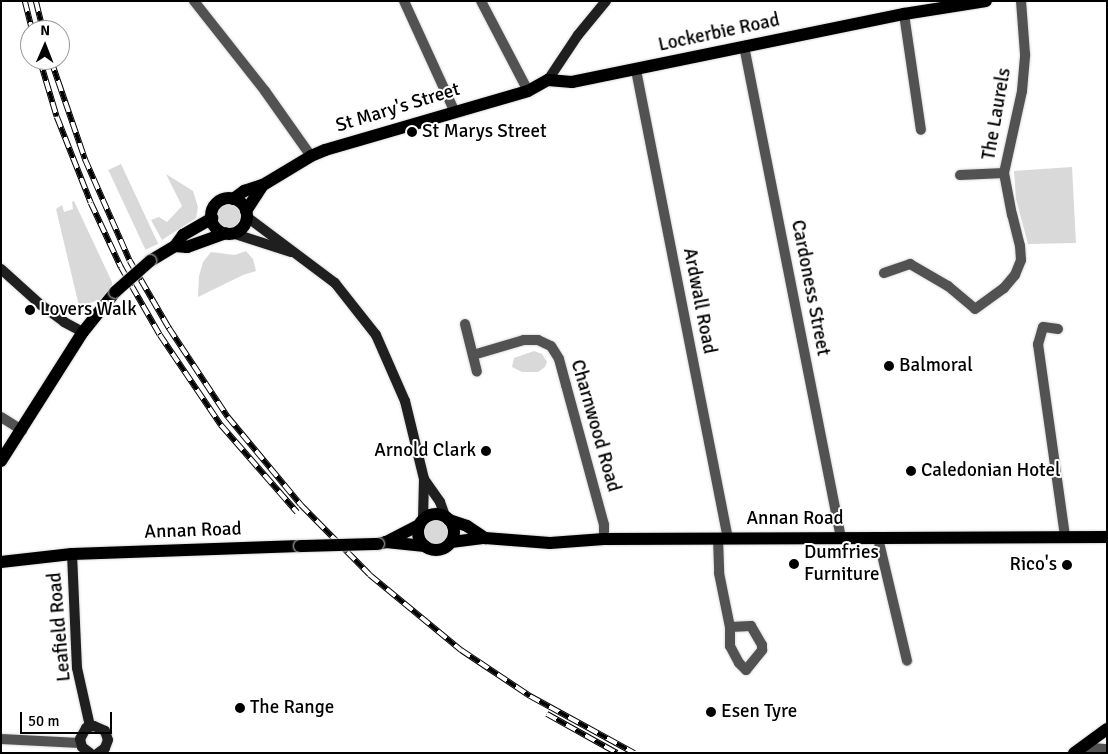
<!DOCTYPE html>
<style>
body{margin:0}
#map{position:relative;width:1108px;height:754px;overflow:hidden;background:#fff;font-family:Signika,sans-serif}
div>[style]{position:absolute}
.green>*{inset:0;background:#d9d9d9;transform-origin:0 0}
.round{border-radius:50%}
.roads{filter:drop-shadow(0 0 1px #dbdbdb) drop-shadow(0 0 1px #dbdbdb)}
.street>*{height:10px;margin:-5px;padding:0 5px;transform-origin:5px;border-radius:5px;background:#525252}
.secondary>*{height:10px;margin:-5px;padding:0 5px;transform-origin:5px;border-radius:5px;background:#1f1f1f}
.primary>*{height:12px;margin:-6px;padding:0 6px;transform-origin:6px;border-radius:6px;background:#000}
.primary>.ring{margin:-6px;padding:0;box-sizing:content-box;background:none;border:12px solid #000;border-radius:50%}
.rail>*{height:5.5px;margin-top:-2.75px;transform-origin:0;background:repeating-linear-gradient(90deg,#fff 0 11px,#000 0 22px);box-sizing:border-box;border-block:1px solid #000}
.bridges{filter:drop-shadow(0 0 1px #dbdbdb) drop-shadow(0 0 1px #dbdbdb)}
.primary-bridge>*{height:12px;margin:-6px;padding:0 6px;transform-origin:6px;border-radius:6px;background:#000}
.dots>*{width:14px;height:14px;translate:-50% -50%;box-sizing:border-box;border:2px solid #fff;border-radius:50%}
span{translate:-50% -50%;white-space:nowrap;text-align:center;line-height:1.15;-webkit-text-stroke:4px #fff;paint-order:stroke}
.street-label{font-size:19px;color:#000}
.poi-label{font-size:19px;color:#000}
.left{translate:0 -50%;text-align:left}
.right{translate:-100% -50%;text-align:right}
.frame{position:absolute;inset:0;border:2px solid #000;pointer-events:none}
.north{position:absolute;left:20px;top:20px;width:50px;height:50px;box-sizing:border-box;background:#fff;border:1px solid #999;border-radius:50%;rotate:1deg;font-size:14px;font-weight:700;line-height:20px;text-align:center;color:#000}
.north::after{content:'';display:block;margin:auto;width:18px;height:22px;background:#000;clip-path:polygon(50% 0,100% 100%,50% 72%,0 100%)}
.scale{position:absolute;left:20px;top:712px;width:92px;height:22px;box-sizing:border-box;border:2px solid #000;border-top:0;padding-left:6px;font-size:15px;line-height:18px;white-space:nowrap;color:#000;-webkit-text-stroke:4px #fff;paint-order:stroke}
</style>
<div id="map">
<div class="green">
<div style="left:121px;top:164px;width:88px;height:14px;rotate:65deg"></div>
<div style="clip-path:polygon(1072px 167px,1076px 243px,1028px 244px,1016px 199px,1014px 171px)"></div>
<div style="clip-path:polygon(166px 174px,193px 191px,198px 207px,196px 218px,162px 240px,151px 220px,159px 217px,167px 222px,182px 206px)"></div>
<div style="clip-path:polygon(74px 201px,112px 282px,112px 285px,100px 300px,79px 306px,56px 209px,62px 205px,64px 212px,73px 209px,72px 202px)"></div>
<div class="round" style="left:216px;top:203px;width:26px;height:26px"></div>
<div style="clip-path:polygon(246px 251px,253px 259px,256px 271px,243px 275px,198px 297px,199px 276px,203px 262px,211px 252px,235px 255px)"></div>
<div style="clip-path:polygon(534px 351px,542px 354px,547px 362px,545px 367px,538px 372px,522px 372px,512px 367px,514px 358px)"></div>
<div class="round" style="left:423px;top:519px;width:26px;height:26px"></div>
</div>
<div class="roads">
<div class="street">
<div style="left:194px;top:1px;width:115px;rotate:51.7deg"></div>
<div style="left:265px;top:91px;width:80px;rotate:54.7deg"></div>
<div style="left:404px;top:1px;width:120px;rotate:65.4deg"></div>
<div style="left:481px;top:1px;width:102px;rotate:62.4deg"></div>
<div style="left:904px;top:14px;width:117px;rotate:81.7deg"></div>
<div style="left:744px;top:46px;width:501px;rotate:78.85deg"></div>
<div style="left:636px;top:70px;width:477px;rotate:78.9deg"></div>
<div style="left:960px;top:175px;width:44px;rotate:-2.6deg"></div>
<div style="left:884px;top:273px;width:28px;rotate:-19deg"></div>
<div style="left:910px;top:264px;width:44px;rotate:30.1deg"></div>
<div style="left:948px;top:286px;width:35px;rotate:40deg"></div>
<div style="left:975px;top:309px;width:36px;rotate:-36deg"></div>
<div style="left:1004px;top:288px;width:17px;rotate:-50deg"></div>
<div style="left:1015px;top:275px;width:16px;rotate:-68deg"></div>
<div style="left:1021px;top:260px;width:14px;rotate:-94deg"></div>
<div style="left:1020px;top:246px;width:32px;rotate:-104deg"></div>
<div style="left:1012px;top:215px;width:43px;rotate:-100.8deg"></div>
<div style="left:1004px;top:173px;width:84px;rotate:-77.6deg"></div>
<div style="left:1022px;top:91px;width:37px;rotate:-85deg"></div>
<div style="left:1025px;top:54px;width:53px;rotate:-94.3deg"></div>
<div style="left:465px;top:324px;width:49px;rotate:76deg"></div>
<div style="left:1058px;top:329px;width:15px;rotate:-172deg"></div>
<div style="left:1043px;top:327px;width:18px;rotate:106deg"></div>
<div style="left:1038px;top:344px;width:194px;rotate:82deg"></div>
<div style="left:473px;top:355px;width:53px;rotate:-16.4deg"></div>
<div style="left:524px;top:340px;width:14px"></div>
<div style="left:538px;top:340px;width:14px;rotate:25deg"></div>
<div style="left:551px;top:346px;width:15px;rotate:58deg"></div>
<div style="left:559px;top:359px;width:27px;rotate:75deg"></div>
<div style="left:566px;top:385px;width:145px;rotate:74.8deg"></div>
<div style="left:604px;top:525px;width:14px;rotate:90deg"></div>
<div style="left:1px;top:417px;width:25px;rotate:32deg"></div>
<div style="left:718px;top:538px;width:35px;rotate:88deg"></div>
<div style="left:719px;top:573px;width:55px;rotate:78.5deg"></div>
<div style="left:730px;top:627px;width:19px;rotate:90deg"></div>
<div style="left:730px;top:646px;width:19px;rotate:62deg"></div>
<div style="left:739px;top:663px;width:10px;rotate:45deg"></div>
<div style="left:746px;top:670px;width:26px;rotate:-51deg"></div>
<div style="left:762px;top:650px;width:5px;rotate:-90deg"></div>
<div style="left:762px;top:645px;width:22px;rotate:-120deg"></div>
<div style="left:751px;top:626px;width:21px;rotate:177deg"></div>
<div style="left:878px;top:538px;width:126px;rotate:76.7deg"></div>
<div style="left:1px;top:739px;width:79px;rotate:2.9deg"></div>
<div style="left:1082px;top:747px;width:25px;rotate:5deg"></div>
</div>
<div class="secondary">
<div style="left:548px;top:80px;width:54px;rotate:-56.3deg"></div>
<div style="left:578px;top:35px;width:44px;rotate:-50.5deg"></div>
<div style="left:247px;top:217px;width:110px;rotate:36.9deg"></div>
<div style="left:335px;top:283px;width:66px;rotate:51.7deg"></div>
<div style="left:376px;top:335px;width:72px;rotate:66.3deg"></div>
<div style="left:405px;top:401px;width:80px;rotate:76.3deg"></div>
<div style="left:424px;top:479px;width:41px;rotate:91.4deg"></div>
<div style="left:232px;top:233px;width:62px;rotate:17.9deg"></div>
<div style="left:1px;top:269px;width:54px;rotate:42deg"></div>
<div style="left:41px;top:305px;width:29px;rotate:36deg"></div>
<div style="left:64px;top:322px;width:21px;rotate:28deg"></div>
<div style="left:424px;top:479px;width:28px;rotate:55deg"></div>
<div style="left:440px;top:502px;width:15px;rotate:70deg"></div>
<div style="left:72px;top:554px;width:114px;rotate:87.5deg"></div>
<div style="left:77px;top:668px;width:59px;rotate:77.4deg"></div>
<div style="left:90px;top:753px;width:10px;rotate:-143deg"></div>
<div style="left:82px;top:747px;width:8px;rotate:-104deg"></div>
<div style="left:80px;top:739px;width:13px;rotate:-61deg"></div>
<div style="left:86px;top:728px;width:8px;rotate:-14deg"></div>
<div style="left:94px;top:726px;width:12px;rotate:24deg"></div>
<div style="left:105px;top:731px;width:9px;rotate:72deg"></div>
<div style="left:108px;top:740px;width:9px;rotate:111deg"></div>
<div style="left:105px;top:748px;width:9px;rotate:144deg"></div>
</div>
<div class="primary">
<div class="ring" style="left:211px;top:198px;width:24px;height:24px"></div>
<div style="left:233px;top:199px;width:14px;rotate:-36deg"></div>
<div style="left:244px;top:191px;width:20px;rotate:-18deg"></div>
<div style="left:263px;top:185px;width:56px;rotate:-31.1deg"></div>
<div style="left:311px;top:156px;width:15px;rotate:-23deg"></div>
<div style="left:325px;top:150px;width:211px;rotate:-16.2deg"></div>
<div style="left:528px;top:91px;width:23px;rotate:-29deg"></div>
<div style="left:548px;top:80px;width:24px;rotate:5deg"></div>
<div style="left:572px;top:82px;width:339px;rotate:-11.6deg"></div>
<div style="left:904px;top:14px;width:83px;rotate:-9deg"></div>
<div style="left:246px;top:211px;width:31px;rotate:-57deg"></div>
<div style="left:175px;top:246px;width:12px;rotate:5deg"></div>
<div style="left:187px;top:247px;width:41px;rotate:-19.7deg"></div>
<div style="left:150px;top:261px;width:29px;rotate:-31deg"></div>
<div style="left:175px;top:246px;width:14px;rotate:-54deg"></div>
<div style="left:183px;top:235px;width:34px;rotate:-30deg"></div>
<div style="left:1px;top:461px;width:153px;rotate:-57.6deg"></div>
<div style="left:83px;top:332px;width:51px;rotate:-51.3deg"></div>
<div class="ring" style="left:418px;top:514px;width:24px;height:24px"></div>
<div style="left:449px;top:520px;width:19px;rotate:18deg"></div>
<div style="left:467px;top:526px;width:22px;rotate:34deg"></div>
<div style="left:386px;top:542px;width:37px;rotate:-27deg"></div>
<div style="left:451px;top:542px;width:34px;rotate:-7deg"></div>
<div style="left:485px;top:538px;width:65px;rotate:4.4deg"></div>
<div style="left:550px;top:543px;width:54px;rotate:-4.2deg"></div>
<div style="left:604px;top:539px;width:503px;rotate:-0.23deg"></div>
<div style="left:378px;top:544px;width:8px;rotate:-14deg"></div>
<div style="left:386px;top:542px;width:39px;rotate:6deg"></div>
<div style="left:1px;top:562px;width:71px;rotate:-6.4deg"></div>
<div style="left:72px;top:554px;width:228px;rotate:-2deg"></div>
<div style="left:1074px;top:753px;width:41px;rotate:-36deg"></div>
</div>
</div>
<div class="rail">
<div style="left:25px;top:1px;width:30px;rotate:76deg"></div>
<div style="left:36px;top:1px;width:30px;rotate:76deg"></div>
<div style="left:40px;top:60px;width:59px;rotate:73.4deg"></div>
<div style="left:57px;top:117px;width:92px;rotate:68.4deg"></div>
<div style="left:91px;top:203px;width:71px;rotate:64.9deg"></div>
<div style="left:121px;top:267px;width:78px;rotate:60.2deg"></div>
<div style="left:160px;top:335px;width:109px;rotate:55.9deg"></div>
<div style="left:221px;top:425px;width:116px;rotate:48.9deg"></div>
<div style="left:51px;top:60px;width:105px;rotate:71deg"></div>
<div style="left:85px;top:159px;width:111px;rotate:66.2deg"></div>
<div style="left:130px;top:261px;width:78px;rotate:59.8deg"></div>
<div style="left:169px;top:328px;width:107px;rotate:56.5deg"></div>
<div style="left:228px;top:417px;width:114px;rotate:50.3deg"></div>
<div style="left:301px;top:505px;width:98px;rotate:45.4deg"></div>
<div style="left:370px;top:575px;width:118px;rotate:39.5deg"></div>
<div style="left:461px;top:650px;width:83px;rotate:33.7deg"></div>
<div style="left:530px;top:696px;width:119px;rotate:28.7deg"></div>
<div style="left:547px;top:714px;width:80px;rotate:29.1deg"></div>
</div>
<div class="bridges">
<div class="primary-bridge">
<div style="left:115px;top:292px;width:47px;rotate:-41.5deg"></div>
<div style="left:300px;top:546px;width:78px;rotate:-1.5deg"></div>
</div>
</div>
<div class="dots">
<div style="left:412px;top:132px;background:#000"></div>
<div style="left:30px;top:310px;background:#000"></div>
<div style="left:889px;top:366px;background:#000"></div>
<div style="left:486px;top:451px;background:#000"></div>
<div style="left:911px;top:471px;background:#000"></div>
<div style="left:794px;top:564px;background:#000"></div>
<div style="left:1067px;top:565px;background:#000"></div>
<div style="left:240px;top:708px;background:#000"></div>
<div style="left:711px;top:712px;background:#000"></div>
</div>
<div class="street-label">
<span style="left:719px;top:33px;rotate:-12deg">Lockerbie Road</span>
<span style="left:398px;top:108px;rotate:-17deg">St Mary's Street</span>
<span style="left:997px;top:114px;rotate:-80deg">The Laurels</span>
<span style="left:810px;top:288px;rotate:79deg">Cardoness Street</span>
<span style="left:699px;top:301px;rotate:79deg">Ardwall Road</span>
<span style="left:595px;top:426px;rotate:74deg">Charnwood Road</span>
<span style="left:795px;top:519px">Annan Road</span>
<span style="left:193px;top:531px;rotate:-2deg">Annan Road</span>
<span style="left:60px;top:627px;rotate:-95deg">Leafield Road</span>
</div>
<div class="poi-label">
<span class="left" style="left:422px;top:132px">St Marys Street</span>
<span class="left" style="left:40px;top:310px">Lovers Walk</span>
<span class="left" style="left:899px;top:366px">Balmoral</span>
<span class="right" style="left:476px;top:451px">Arnold Clark</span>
<span class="left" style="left:921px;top:471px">Caledonian Hotel</span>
<span class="left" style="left:804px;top:564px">Dumfries<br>Furniture</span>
<span class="right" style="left:1057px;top:565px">Rico's</span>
<span class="left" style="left:250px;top:708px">The Range</span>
<span class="left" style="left:721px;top:712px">Esen Tyre</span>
</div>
<div class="frame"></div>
<div class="north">N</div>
<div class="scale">50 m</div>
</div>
